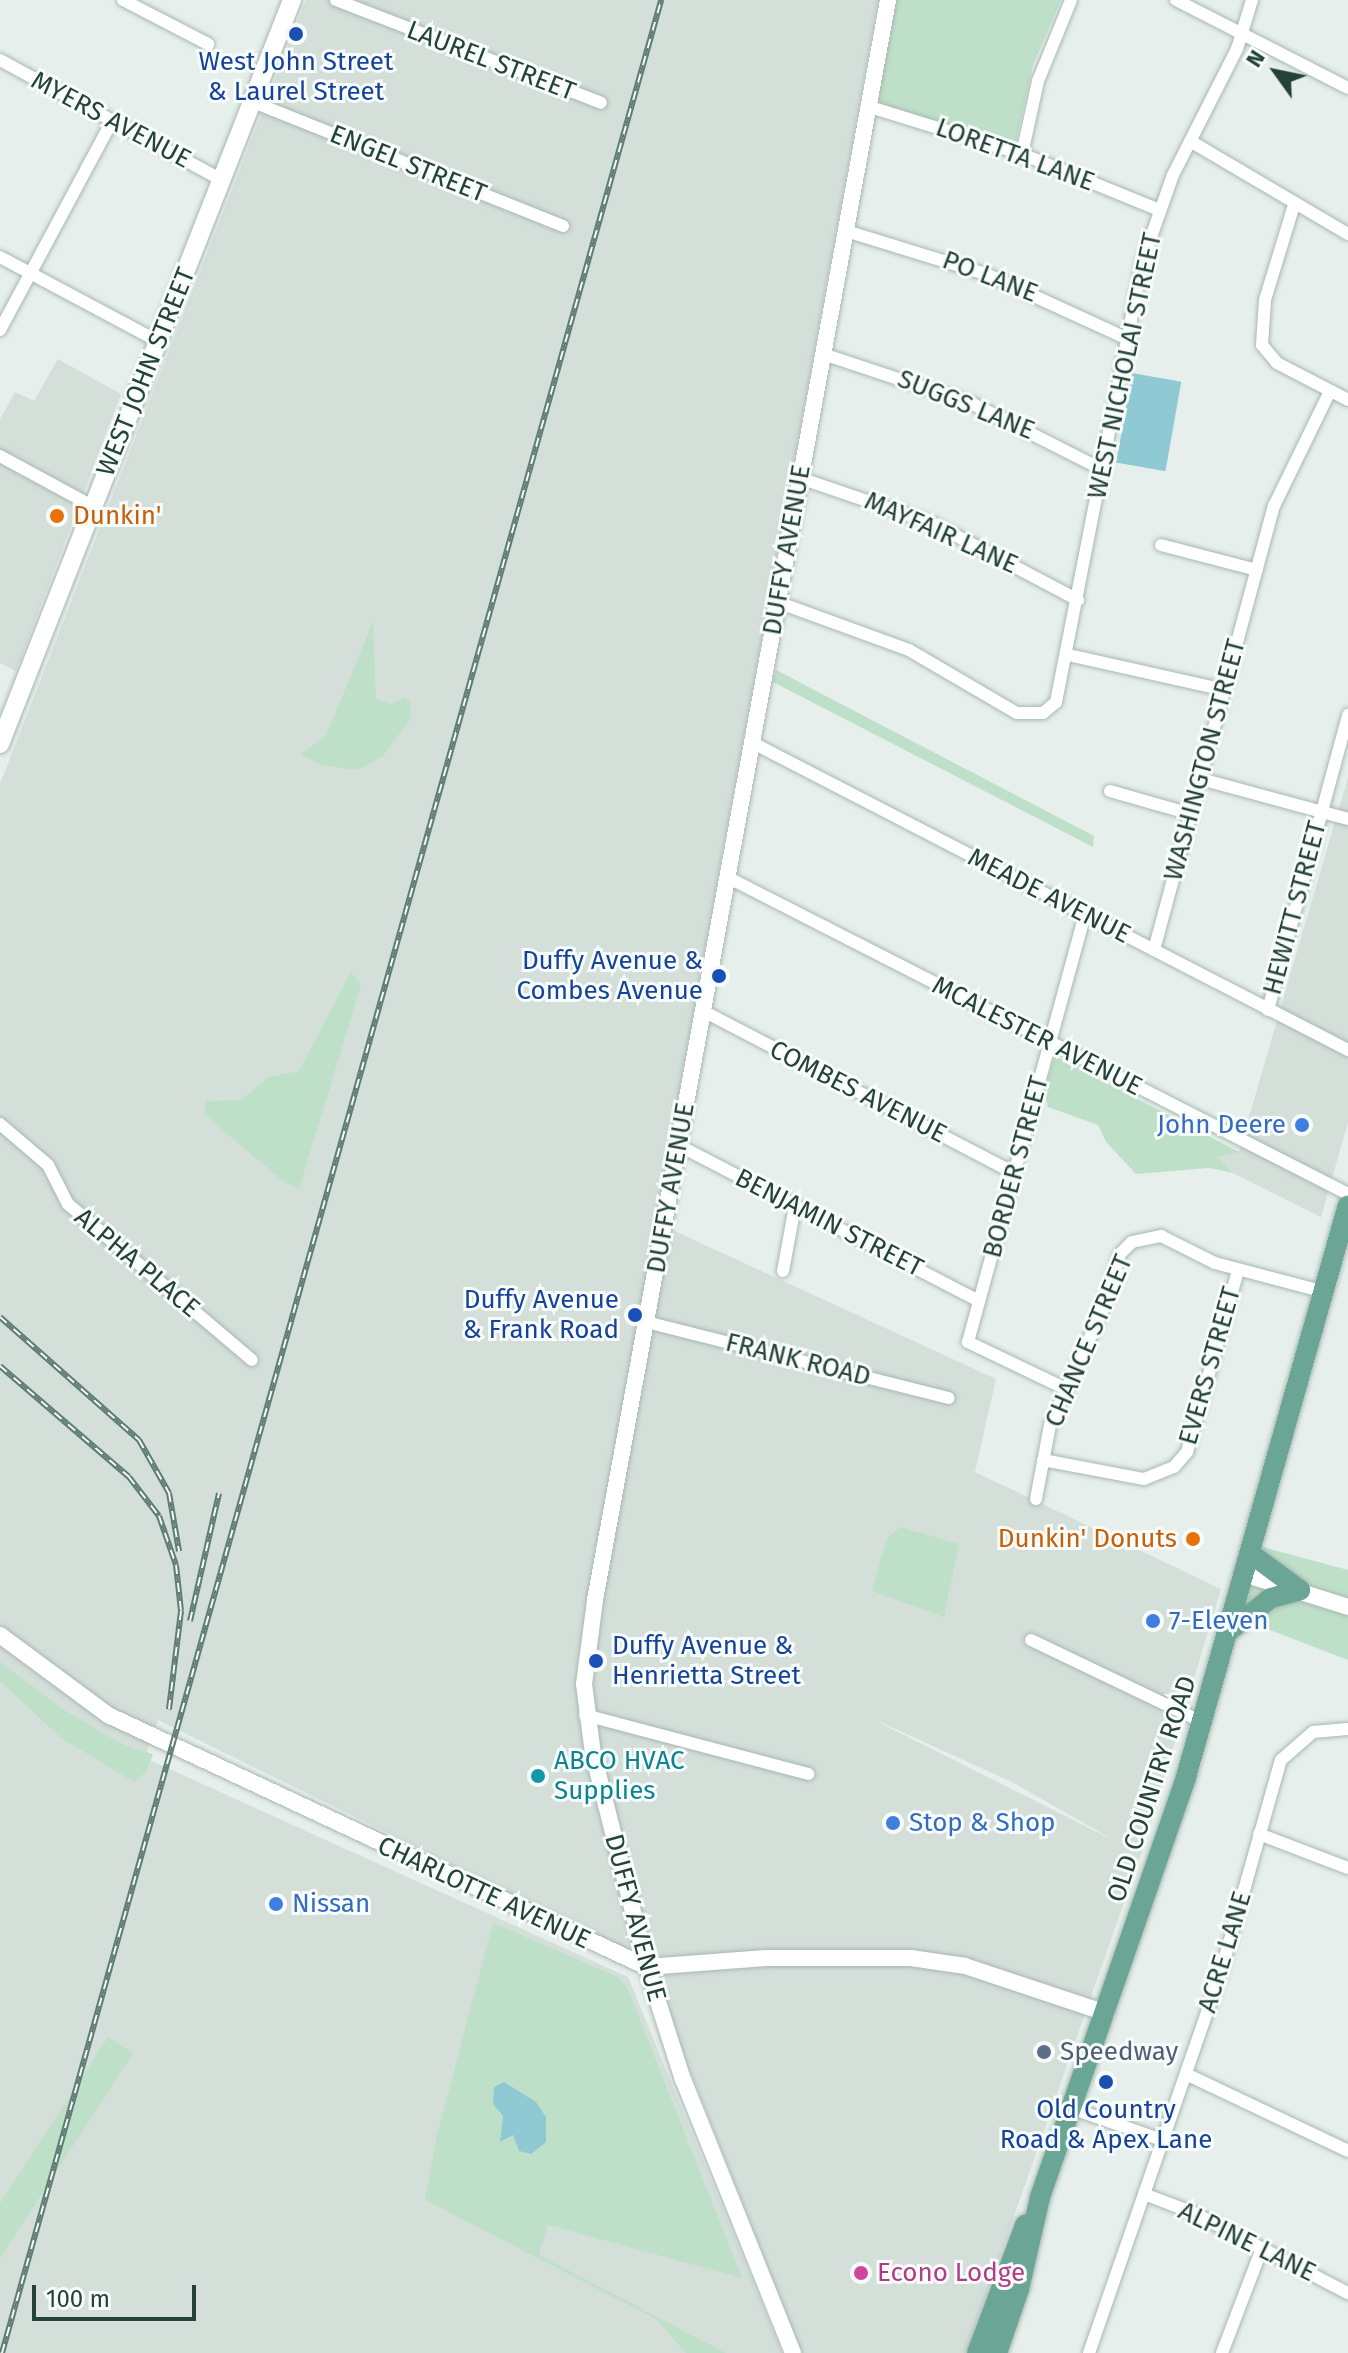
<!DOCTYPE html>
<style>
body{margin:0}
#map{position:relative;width:1348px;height:2353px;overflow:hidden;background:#e6efeb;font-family:"Fira Sans",sans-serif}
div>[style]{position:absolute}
.built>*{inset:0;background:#d4dfda}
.green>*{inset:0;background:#bfe0c8;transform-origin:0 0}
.water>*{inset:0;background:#8ec9d4;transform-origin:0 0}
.roads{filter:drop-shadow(0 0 2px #a8b8b2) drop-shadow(0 0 2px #a8b8b2)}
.minor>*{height:12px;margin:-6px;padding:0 6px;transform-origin:6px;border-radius:6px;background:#fff}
.tertiary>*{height:16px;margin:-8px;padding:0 8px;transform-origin:8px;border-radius:8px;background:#fff}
.secondary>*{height:18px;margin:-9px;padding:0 9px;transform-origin:9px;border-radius:9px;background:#fff}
.primary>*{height:20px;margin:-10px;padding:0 10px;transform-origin:10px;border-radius:10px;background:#6aa596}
.rail>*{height:6px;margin-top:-3px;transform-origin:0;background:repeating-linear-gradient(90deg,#f7fbf9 0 9px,#5f7d75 0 18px);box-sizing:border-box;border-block:2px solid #5f7d75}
.dots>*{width:22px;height:22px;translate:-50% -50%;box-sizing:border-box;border:4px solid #f7fbf9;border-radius:50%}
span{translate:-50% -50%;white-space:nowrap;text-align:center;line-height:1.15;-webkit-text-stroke:6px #f7fbf9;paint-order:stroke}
.street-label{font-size:26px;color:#24423a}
.transit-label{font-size:26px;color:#164399}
.right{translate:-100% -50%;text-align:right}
.left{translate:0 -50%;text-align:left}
.food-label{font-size:26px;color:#c56008}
.shop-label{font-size:26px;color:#366cbe}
.culture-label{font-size:26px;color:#0d838f}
.service-label{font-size:26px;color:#4e5e75}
.hotel-label{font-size:26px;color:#b23c85}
.north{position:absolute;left:1236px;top:32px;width:80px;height:80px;-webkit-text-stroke:6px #f7fbf9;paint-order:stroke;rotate:303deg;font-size:22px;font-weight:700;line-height:32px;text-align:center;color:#24423a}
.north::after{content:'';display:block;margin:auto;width:28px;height:36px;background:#24423a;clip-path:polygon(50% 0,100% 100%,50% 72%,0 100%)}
.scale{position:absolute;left:32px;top:2285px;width:164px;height:36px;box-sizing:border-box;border:4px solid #24423a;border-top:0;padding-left:10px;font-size:24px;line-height:28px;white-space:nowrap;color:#24423a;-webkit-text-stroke:6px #f7fbf9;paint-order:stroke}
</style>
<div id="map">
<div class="built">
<div style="clip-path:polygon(evenodd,306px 0,878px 0,655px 1222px,996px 1379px,975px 1472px,1221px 1589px,1141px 1854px,966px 2353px,802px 2353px,646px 1960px,158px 1720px,145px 1758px,628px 1977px,782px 2353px,0 2353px,0 784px,306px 0,880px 1722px,1012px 1782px,1117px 1842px,880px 1723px,880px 1722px)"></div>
<div style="clip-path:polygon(58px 359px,121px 394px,16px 671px,0 663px,0 419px,15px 392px,34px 401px)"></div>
<div style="clip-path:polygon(1348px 777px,1348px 1122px,1321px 1217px,1233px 1173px,1216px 1157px,1239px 1151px)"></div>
</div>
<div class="green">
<div style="clip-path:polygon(895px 0,1061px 0,1033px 65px,1015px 145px,875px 103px)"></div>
<div style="clip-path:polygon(373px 621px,376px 699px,391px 704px,404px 697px,410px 702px,411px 718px,383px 756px,357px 770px,321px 765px,301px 754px,326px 736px)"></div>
<div style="clip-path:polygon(776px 670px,1094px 836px,1093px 847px,773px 682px)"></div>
<div style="clip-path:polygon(351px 972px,361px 985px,299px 1189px,284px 1182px,204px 1114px,205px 1101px,241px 1100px,269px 1077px,299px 1071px)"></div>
<div style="clip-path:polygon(1055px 1056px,1239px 1152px,1217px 1157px,1233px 1173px,1209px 1168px,1136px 1174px,1106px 1142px,1098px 1125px,1048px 1107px,1044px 1092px)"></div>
<div style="clip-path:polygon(900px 1527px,959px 1544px,944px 1617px,872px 1591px,887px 1538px)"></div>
<div style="clip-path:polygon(1255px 1545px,1348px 1570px,1348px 1660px,1236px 1617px)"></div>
<div style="clip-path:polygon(0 1662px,64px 1710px,122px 1744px,153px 1754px,147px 1771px,134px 1782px,61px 1738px,0 1681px)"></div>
<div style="clip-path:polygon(493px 1923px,618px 1977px,628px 1989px,742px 2278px,548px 2225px,539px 2255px,726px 2353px,686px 2353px,656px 2319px,425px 2200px,436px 2139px)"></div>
<div style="left:108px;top:2037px;width:30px;height:329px;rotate:33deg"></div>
</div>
<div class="water">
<div style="left:1132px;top:373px;width:50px;height:91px;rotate:10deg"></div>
<div style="clip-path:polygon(504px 2082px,536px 2102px,546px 2117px,546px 2142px,531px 2154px,519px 2151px,513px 2135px,500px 2142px,503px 2116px,493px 2104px,494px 2087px)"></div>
</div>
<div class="roads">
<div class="minor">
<div style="left:123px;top:0;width:96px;rotate:27.4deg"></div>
<div style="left:336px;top:0;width:284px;rotate:21.2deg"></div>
<div style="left:1176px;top:0;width:193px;rotate:27.1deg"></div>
<div style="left:0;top:60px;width:252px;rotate:28.4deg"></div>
<div style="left:253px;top:102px;width:334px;rotate:21.8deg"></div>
<div style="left:867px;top:106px;width:162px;rotate:17.2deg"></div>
<div style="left:1022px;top:154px;width:148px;rotate:22.2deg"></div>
<div style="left:1190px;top:141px;width:183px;rotate:30.5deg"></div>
<div style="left:1022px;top:154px;width:75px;rotate:-77.6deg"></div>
<div style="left:1038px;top:81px;width:87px;rotate:-67.8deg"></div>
<div style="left:1294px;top:205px;width:99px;rotate:107deg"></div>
<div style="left:1265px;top:300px;width:45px;rotate:93.8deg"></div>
<div style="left:1262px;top:345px;width:23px;rotate:50deg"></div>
<div style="left:1277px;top:363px;width:80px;rotate:27.5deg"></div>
<div style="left:846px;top:231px;width:146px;rotate:17.1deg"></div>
<div style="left:986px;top:274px;width:156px;rotate:24.6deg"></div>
<div style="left:0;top:257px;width:180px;rotate:28.1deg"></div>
<div style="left:0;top:330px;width:237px;rotate:-61.8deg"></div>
<div style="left:823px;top:354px;width:158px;rotate:18.4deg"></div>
<div style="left:973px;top:404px;width:146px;rotate:26.9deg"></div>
<div style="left:0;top:456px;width:105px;rotate:28.5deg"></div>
<div style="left:800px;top:478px;width:142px;rotate:18.9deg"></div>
<div style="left:934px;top:524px;width:163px;rotate:27.8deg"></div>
<div style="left:1161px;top:545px;width:99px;rotate:14.6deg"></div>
<div style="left:777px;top:602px;width:140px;rotate:20deg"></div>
<div style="left:909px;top:650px;width:125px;rotate:30.3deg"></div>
<div style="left:1017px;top:713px;width:26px"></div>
<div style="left:1043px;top:713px;width:17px;rotate:-40deg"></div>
<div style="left:1056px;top:702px;width:450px;rotate:-78.9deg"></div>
<div style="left:1143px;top:260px;width:90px;rotate:-70.6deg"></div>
<div style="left:1173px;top:175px;width:141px;rotate:-63.1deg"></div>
<div style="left:1237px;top:49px;width:51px;rotate:-73deg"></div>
<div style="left:1068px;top:655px;width:160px;rotate:12.6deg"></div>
<div style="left:751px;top:742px;width:672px;rotate:27.29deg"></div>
<div style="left:1201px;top:779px;width:152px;rotate:15.2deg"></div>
<div style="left:1110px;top:791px;width:84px;rotate:15.9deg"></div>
<div style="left:727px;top:877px;width:697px;rotate:27.04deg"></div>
<div style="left:1154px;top:950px;width:460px;rotate:-74.9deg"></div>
<div style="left:1274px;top:506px;width:128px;rotate:-64deg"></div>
<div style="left:1268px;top:1010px;width:306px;rotate:-74.8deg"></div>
<div style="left:703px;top:1011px;width:351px;rotate:27.5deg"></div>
<div style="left:0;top:1124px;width:63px;rotate:40.5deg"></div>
<div style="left:48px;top:1165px;width:44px;rotate:62.9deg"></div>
<div style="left:68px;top:1204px;width:241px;rotate:40.3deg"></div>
<div style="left:678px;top:1145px;width:339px;rotate:27.4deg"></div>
<div style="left:783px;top:1271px;width:66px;rotate:-79.5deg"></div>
<div style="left:646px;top:1322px;width:312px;rotate:14.1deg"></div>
<div style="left:1066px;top:1389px;width:109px;rotate:-154.4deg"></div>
<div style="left:968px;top:1342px;width:443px;rotate:-74.7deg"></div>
<div style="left:1043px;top:1460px;width:103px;rotate:10.7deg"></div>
<div style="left:1144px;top:1479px;width:32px;rotate:-22deg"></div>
<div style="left:1174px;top:1467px;width:20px;rotate:-49deg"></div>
<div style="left:1187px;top:1452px;width:189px;rotate:-74.3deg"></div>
<div style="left:1036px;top:1499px;width:75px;rotate:-79.3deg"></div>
<div style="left:1050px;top:1425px;width:128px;rotate:-65.4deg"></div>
<div style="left:1103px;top:1309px;width:58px;rotate:-72.8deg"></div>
<div style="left:1120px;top:1254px;width:17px;rotate:-45deg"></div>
<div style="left:1132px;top:1242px;width:30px;rotate:-12deg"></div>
<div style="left:1161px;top:1236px;width:60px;rotate:26.6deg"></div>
<div style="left:1215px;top:1263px;width:114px;rotate:14.8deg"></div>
<div style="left:1031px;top:1640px;width:190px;rotate:25.6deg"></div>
<div style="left:585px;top:1715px;width:231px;rotate:14.8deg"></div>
<div style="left:1259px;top:1834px;width:95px;rotate:20.9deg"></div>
<div style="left:1186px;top:2074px;width:179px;rotate:25.4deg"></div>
<div style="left:1071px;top:2108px;width:96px;rotate:19.4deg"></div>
<div style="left:1144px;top:2194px;width:53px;rotate:20.8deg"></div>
<div style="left:1194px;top:2213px;width:174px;rotate:27.5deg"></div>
<div style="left:1089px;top:2353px;width:407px;rotate:-70.9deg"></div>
<div style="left:1222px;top:1968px;width:216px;rotate:-74.2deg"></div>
<div style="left:1281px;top:1760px;width:43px;rotate:-41.2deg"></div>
<div style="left:1313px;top:1732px;width:35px;rotate:-5deg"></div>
<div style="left:1222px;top:2353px;width:112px;rotate:-69.1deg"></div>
</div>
<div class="tertiary">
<div style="left:1244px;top:1574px;width:109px;rotate:17.6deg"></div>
<div style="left:0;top:1635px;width:134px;rotate:36.5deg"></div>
<div style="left:108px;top:1715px;width:595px;rotate:25.06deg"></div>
<div style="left:647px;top:1967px;width:119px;rotate:-4.3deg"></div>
<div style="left:766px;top:1958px;width:145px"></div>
<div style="left:911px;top:1958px;width:55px;rotate:8.4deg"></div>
<div style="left:965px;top:1966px;width:149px;rotate:18.4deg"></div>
<div style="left:793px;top:2353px;width:294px;rotate:-111.9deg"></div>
<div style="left:683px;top:2080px;width:119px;rotate:-107.7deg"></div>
<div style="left:647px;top:1967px;width:220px;rotate:-104.2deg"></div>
<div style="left:593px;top:1754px;width:71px;rotate:-97.3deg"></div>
<div style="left:584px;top:1684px;width:85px;rotate:-82.5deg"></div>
<div style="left:595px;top:1600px;width:1627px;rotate:-79.62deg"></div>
</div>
<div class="secondary">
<div style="left:0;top:744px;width:799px;rotate:-68.57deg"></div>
</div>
<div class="primary">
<div style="left:1251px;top:1554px;width:61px;rotate:36.3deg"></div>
<div style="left:1229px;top:1631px;width:53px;rotate:-38.2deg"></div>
<div style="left:1271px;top:1598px;width:30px;rotate:-15deg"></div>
<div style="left:977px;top:2353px;width:137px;rotate:-69.4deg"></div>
<div style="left:997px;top:2353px;width:68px;rotate:-71deg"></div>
<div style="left:1019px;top:2289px;width:94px;rotate:-77.1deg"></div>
<div style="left:1040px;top:2197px;width:445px;rotate:-70.8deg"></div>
<div style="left:1186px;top:1777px;width:594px;rotate:-74.19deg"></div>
</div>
</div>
<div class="rail">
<div style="left:0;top:1317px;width:186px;rotate:41.5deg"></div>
<div style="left:139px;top:1440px;width:61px;rotate:60.5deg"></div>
<div style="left:169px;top:1493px;width:59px;rotate:80.2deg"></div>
<div style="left:0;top:1366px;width:170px;rotate:40.7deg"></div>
<div style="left:129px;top:1477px;width:49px;rotate:52.4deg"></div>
<div style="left:159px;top:1516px;width:52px;rotate:70.9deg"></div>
<div style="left:176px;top:1565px;width:46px;rotate:83.8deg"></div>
<div style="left:181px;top:1611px;width:99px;rotate:97deg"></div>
<div style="left:190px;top:1621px;width:131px;rotate:-77.2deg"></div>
<div style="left:2px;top:2353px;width:2444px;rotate:-74.35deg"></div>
</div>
<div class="dots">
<div style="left:296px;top:34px;background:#1a4fb4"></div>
<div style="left:57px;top:516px;background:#e8710a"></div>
<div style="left:719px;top:976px;background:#1a4fb4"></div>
<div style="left:1302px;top:1125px;background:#3f7fe0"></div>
<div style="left:635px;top:1315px;background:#1a4fb4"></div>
<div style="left:1193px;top:1539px;background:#e8710a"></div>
<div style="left:1153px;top:1621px;background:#3f7fe0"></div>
<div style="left:596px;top:1661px;background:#1a4fb4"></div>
<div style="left:538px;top:1776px;background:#0f9aa8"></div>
<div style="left:893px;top:1823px;background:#3f7fe0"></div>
<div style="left:276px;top:1904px;background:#3f7fe0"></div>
<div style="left:1044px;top:2052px;background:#5c6f8a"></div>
<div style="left:1106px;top:2082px;background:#1a4fb4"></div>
<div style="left:861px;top:2273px;background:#d1479c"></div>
</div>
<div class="street-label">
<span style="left:491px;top:61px;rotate:21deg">LAUREL STREET</span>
<span style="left:111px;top:120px;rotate:28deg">MYERS AVENUE</span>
<span style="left:1015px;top:155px;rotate:20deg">LORETTA LANE</span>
<span style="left:408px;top:164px;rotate:22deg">ENGEL STREET</span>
<span style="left:990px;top:277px;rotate:21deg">PO LANE</span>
<span style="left:1125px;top:366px;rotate:-78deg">WEST NICHOLAI STREET</span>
<span style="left:146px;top:372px;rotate:-68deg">WEST JOHN STREET</span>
<span style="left:966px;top:405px;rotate:22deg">SUGGS LANE</span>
<span style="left:941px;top:533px;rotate:24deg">MAYFAIR LANE</span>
<span style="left:787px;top:550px;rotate:-80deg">DUFFY AVENUE</span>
<span style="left:1205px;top:760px;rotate:-75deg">WASHINGTON STREET</span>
<span style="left:1049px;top:896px;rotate:27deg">MEADE AVENUE</span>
<span style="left:1295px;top:908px;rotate:-75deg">HEWITT STREET</span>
<span style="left:1037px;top:1036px;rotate:27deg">MCALESTER AVENUE</span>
<span style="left:858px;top:1092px;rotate:27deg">COMBES AVENUE</span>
<span style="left:1016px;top:1167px;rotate:-75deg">BORDER STREET</span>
<span style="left:671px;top:1188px;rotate:-80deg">DUFFY AVENUE</span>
<span style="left:829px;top:1223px;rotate:27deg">BENJAMIN STREET</span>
<span style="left:137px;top:1263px;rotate:40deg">ALPHA PLACE</span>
<span style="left:1089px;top:1341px;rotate:-67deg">CHANCE STREET</span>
<span style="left:798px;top:1360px;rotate:14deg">FRANK ROAD</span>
<span style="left:1210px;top:1366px;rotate:-74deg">EVERS STREET</span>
<span style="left:1152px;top:1789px;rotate:-72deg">OLD COUNTRY ROAD</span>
<span style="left:484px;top:1893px;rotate:25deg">CHARLOTTE AVENUE</span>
<span style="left:635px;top:1918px;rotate:75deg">DUFFY AVENUE</span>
<span style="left:1225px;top:1952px;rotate:-73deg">ACRE LANE</span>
<span style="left:1247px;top:2242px;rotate:26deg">ALPINE LANE</span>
</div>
<div class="transit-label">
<span style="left:296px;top:77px">West John Street<br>&amp; Laurel Street</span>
<span class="right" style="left:703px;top:976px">Duffy Avenue &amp;<br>Combes Avenue</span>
<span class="right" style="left:619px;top:1315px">Duffy Avenue<br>&amp; Frank Road</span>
<span class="left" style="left:612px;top:1661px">Duffy Avenue &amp;<br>Henrietta Street</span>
<span style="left:1106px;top:2125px">Old Country<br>Road &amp; Apex Lane</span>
</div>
<div class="food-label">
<span class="left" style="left:73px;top:516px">Dunkin'</span>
<span class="right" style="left:1177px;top:1539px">Dunkin' Donuts</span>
</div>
<div class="shop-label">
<span class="right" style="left:1286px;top:1125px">John Deere</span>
<span class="left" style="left:1169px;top:1621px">7-Eleven</span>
<span class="left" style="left:909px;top:1823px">Stop &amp; Shop</span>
<span class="left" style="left:292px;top:1904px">Nissan</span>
</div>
<div class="culture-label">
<span class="left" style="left:554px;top:1776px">ABCO HVAC<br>Supplies</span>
</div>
<div class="service-label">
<span class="left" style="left:1060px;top:2052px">Speedway</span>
</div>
<div class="hotel-label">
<span class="left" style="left:877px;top:2273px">Econo Lodge</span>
</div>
<div class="north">N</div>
<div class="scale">100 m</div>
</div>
